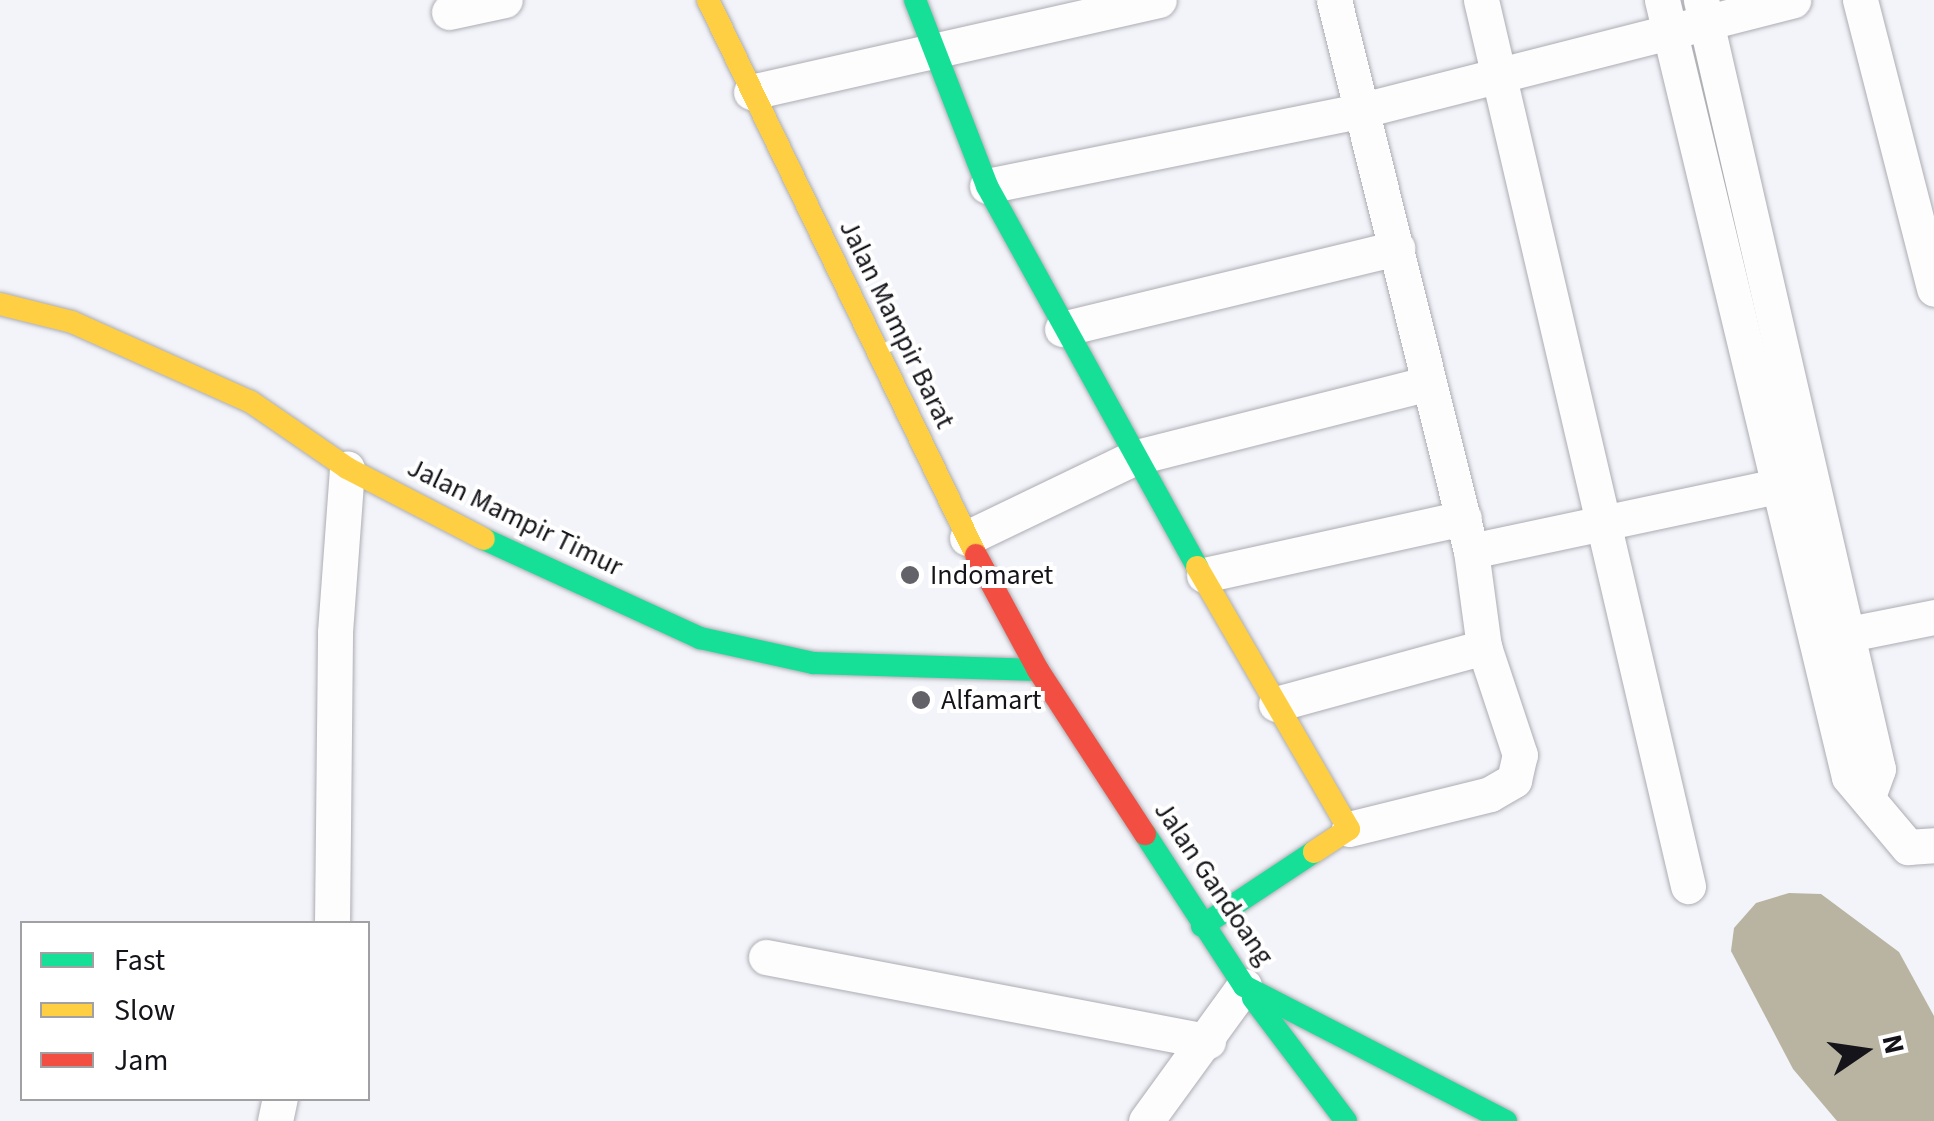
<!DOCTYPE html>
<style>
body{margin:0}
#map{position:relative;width:1934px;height:1121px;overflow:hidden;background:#f3f4fa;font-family:"Source Sans 3",sans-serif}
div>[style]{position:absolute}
.water>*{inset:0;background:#b8b4a1}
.roads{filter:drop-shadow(0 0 2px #acadb2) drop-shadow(0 0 2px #acadb2)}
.street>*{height:35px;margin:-17.5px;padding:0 17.5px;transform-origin:17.5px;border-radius:17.5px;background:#fdfdfe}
.fast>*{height:22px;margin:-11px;padding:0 11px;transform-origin:11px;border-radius:11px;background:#16e098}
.slow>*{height:22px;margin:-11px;padding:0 11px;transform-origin:11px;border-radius:11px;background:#ffcf43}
.jam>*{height:22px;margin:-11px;padding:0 11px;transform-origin:11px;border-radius:11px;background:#f24e42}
.dots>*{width:28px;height:28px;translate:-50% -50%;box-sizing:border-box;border:5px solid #fff;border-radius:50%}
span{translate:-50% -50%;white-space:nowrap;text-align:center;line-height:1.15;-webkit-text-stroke:8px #fff;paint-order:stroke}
.street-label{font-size:28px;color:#14141a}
.poi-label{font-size:28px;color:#14141a}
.left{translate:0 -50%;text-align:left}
.legend{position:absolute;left:20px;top:921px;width:350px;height:180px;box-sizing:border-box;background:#fff;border:2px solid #a1a1a3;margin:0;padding:12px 18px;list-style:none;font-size:30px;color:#14141a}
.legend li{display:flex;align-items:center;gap:20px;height:50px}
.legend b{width:50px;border:2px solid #a1a1a3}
.north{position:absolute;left:1814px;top:1001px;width:100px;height:100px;-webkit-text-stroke:8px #fff;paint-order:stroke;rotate:77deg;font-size:28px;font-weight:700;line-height:40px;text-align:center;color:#14141a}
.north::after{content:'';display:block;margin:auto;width:35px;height:45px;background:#14141a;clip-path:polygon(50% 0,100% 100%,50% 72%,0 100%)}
</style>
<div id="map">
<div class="water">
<div style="clip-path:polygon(1789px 893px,1821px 894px,1899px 952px,1934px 1016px,1934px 1121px,1837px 1121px,1793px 1069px,1731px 951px,1734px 928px,1756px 903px)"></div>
</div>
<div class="roads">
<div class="street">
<div style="left:1334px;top:0;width:568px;rotate:76.04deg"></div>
<div style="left:1481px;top:0;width:910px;rotate:76.85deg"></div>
<div style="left:1662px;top:0;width:799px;rotate:76.47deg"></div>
<div style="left:1849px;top:777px;width:92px;rotate:49.9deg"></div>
<div style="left:1908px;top:847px;width:26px;rotate:-4deg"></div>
<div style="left:1701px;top:0;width:789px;rotate:77.04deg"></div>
<div style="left:1878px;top:769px;width:29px;rotate:110deg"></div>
<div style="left:1860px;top:0;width:298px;rotate:75.6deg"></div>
<div style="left:449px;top:12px;width:57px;rotate:-12.1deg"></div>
<div style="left:751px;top:92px;width:418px;rotate:-12.7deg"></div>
<div style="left:987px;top:186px;width:384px;rotate:-11.4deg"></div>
<div style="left:1363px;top:110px;width:444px;rotate:-14.3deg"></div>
<div style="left:1062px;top:329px;width:345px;rotate:-13.6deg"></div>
<div style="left:967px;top:538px;width:184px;rotate:-25.7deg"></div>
<div style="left:1133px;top:458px;width:305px;rotate:-14.2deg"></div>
<div style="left:1204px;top:575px;width:266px;rotate:-12.4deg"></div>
<div style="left:1824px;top:639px;width:112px;rotate:-11.3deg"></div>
<div style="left:1276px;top:704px;width:216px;rotate:-15.3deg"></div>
<div style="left:1349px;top:829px;width:145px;rotate:-13.9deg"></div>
<div style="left:1490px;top:794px;width:28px;rotate:-30deg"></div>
<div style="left:1514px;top:780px;width:26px;rotate:-77deg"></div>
<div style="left:1520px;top:755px;width:114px;rotate:-108.4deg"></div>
<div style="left:1484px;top:647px;width:97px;rotate:-97.7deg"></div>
<div style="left:1471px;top:551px;width:331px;rotate:-12deg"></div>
<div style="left:332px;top:924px;width:292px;rotate:-89.4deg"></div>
<div style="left:335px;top:632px;width:164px;rotate:-85.8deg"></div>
<div style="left:766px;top:957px;width:450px;rotate:10.8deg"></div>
<div style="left:275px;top:1121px;width:24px;rotate:-78deg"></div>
<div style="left:1146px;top:1121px;width:167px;rotate:-54deg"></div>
</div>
<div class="fast">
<div style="left:915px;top:0;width:199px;rotate:68.8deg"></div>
<div style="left:987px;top:186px;width:435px;rotate:61.1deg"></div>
<div style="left:484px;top:539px;width:238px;rotate:24.6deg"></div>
<div style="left:700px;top:638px;width:116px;rotate:12.5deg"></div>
<div style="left:813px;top:663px;width:225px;rotate:1.8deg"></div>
<div style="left:1145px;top:834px;width:181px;rotate:56.9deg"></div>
<div style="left:1244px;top:986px;width:295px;rotate:27.3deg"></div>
<div style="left:1202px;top:926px;width:134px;rotate:-33.5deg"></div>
<div style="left:1253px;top:998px;width:154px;rotate:52.9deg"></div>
</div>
<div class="slow">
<div style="left:708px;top:0;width:616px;rotate:64.22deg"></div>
<div style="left:0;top:304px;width:74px;rotate:14deg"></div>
<div style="left:72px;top:322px;width:196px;rotate:24.1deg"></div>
<div style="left:251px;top:402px;width:116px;rotate:34.5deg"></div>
<div style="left:347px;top:468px;width:154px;rotate:27.4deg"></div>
<div style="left:1197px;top:567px;width:303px;rotate:59.9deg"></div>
<div style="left:1349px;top:829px;width:42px;rotate:146.7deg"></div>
</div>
<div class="jam">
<div style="left:976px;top:555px;width:131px;rotate:61.7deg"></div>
<div style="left:1038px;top:670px;width:196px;rotate:56.9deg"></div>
</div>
</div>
<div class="dots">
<div style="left:910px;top:575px;background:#626268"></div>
<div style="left:921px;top:700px;background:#626268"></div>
</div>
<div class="street-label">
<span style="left:897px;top:324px;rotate:64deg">Jalan Mampir Barat</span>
<span style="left:515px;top:517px;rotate:26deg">Jalan Mampir Timur</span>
<span style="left:1214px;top:883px;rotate:56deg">Jalan Gandoang</span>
</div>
<div class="poi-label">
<span class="left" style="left:930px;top:575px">Indomaret</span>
<span class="left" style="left:941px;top:700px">Alfamart</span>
</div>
<ul class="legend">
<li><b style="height:12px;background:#16e098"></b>Fast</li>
<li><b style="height:12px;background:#ffcf43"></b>Slow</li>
<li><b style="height:12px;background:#f24e42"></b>Jam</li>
</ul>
<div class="north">N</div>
</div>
